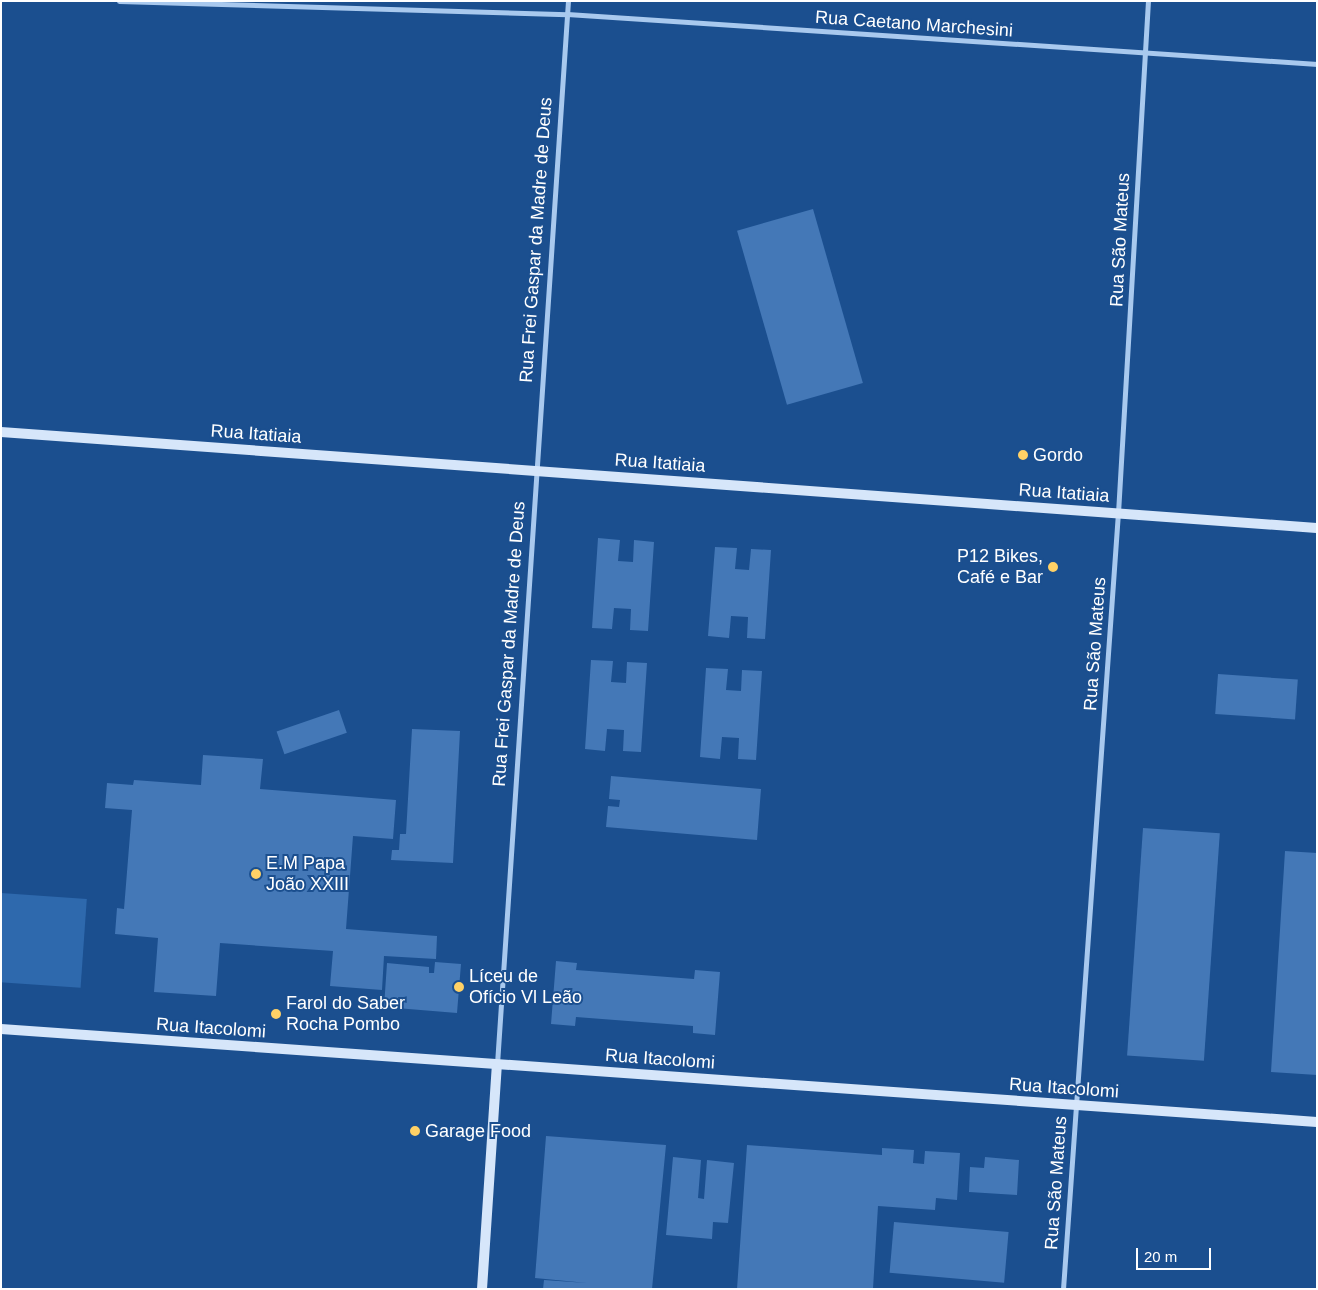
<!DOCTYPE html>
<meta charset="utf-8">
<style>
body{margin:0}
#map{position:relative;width:1318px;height:1290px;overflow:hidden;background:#1b4f8f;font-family:Helvetica,sans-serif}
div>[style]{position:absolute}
.green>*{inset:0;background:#2e69ad;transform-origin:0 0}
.building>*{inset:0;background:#4478b7;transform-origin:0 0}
.street>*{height:5px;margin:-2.5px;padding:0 2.5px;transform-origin:2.5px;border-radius:2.5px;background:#a9c9ee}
.secondary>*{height:10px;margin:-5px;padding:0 5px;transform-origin:5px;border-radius:5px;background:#d6e6fa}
.dots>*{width:14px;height:14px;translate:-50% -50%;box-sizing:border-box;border:2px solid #1b4f8f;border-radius:50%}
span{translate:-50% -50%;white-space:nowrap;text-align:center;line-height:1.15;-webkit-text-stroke:4px #1b4f8f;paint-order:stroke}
.street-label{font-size:18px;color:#fff}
.poi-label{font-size:18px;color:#fff}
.left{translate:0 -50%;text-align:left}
.right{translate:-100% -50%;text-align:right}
.frame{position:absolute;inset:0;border:2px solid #fff;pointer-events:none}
.scale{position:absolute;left:1136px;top:1248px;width:75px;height:22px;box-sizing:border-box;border:2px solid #fff;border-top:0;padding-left:6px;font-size:15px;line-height:18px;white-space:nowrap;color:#fff;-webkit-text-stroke:4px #1b4f8f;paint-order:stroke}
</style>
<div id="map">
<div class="green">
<div style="left:1px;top:893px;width:86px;height:89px;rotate:4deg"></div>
</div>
<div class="building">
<div style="left:813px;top:209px;width:181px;height:79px;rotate:74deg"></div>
<div style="clip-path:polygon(598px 538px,620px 540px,618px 561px,633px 562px,634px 540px,654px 542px,648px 631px,630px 630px,631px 609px,614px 608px,612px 629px,592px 628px)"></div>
<div style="clip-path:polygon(715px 547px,737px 548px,735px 569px,749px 570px,751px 549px,771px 550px,765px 639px,747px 638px,748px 617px,731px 616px,729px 638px,708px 636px)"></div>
<div style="clip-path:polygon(591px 660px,613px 661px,611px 682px,626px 683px,627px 662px,647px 663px,641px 752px,623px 751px,624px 730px,607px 729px,605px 751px,585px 749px)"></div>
<div style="clip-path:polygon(706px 668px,728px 669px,726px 690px,741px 691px,742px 670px,762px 671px,756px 760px,738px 759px,739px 738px,722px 737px,720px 759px,700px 757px)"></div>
<div style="left:1218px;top:674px;width:80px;height:40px;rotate:4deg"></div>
<div style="left:339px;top:710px;width:24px;height:66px;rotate:71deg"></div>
<div style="clip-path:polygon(412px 729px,460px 731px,453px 863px,391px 860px,392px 850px,399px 850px,400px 834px,406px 834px)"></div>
<div style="clip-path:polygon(203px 755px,263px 759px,260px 789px,396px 800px,393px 839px,353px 836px,346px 929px,437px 936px,436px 959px,384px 956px,382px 990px,330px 986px,333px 951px,220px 943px,216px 996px,154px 992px,158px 938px,115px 934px,117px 908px,124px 909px,132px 810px,105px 808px,107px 783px,133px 785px,134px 780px,201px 785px)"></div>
<div style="clip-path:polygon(611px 776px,761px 789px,757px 840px,606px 827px,608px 806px,619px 807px,620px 800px,609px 799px)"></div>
<div style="left:1143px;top:828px;width:77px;height:228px;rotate:4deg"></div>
<div style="clip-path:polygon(1285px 851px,1317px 853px,1317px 1075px,1271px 1072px)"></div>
<div style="clip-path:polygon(556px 961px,577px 963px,576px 970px,694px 979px,695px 970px,720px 972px,715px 1035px,693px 1033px,693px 1026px,576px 1017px,575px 1026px,551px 1024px)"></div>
<div style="clip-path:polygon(435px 962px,461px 964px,457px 1013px,384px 1007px,387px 963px,429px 967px,429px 973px,434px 973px)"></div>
<div style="clip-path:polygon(546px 1136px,666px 1145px,652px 1289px,543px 1289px,544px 1280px,587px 1283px,535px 1278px)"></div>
<div style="clip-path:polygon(747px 1145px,882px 1155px,882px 1148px,914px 1150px,913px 1163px,924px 1164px,925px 1151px,960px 1153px,957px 1200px,936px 1198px,935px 1210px,878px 1206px,873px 1289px,737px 1289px)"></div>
<div style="clip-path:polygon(673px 1157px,701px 1160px,698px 1198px,704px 1199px,707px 1160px,734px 1163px,728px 1223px,713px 1222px,712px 1239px,666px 1235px)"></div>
<div style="clip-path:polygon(985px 1157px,1019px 1160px,1017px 1195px,969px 1192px,970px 1167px,984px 1168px)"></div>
<div style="left:894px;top:1222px;width:115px;height:51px;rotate:5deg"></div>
</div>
<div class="street">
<div style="left:119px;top:1px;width:448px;rotate:1.7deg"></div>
<div style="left:567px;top:14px;width:752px;rotate:3.81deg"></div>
<div style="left:497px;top:1064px;width:1065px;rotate:-86.18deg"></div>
<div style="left:1063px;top:1289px;width:778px;rotate:-85.95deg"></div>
<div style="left:1118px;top:513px;width:513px;rotate:-86.65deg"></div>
</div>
<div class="secondary">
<div style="left:1px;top:432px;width:1319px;rotate:4.17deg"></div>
<div style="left:1px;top:1029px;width:1319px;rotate:4.04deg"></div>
<div style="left:482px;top:1289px;width:225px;rotate:-86.2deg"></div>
</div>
<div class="dots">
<div style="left:1023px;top:455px;background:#ffd166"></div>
<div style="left:1053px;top:567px;background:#ffd166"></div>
<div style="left:256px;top:874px;background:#ffd166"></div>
<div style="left:459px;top:987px;background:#ffd166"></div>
<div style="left:276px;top:1014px;background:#ffd166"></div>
<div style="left:415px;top:1131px;background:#ffd166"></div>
</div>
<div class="street-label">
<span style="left:914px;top:24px;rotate:4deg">Rua Caetano Marchesini</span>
<span style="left:536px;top:240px;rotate:-86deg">Rua Frei Gaspar da Madre de Deus</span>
<span style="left:1120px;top:240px;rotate:-87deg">Rua São Mateus</span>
<span style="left:256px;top:434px;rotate:4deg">Rua Itatiaia</span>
<span style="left:660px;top:463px;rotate:4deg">Rua Itatiaia</span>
<span style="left:1064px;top:493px;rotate:4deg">Rua Itatiaia</span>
<span style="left:509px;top:644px;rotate:-86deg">Rua Frei Gaspar da Madre de Deus</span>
<span style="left:1095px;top:644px;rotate:-86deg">Rua São Mateus</span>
<span style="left:211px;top:1028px;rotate:4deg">Rua Itacolomi</span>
<span style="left:660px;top:1059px;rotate:4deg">Rua Itacolomi</span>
<span style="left:1064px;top:1088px;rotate:4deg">Rua Itacolomi</span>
<span style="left:1056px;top:1183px;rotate:-86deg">Rua São Mateus</span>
</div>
<div class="poi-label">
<span class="left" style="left:1033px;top:455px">Gordo</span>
<span class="right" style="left:1043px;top:567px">P12 Bikes,<br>Café e Bar</span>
<span class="left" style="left:266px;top:874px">E.M Papa<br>João XXIII</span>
<span class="left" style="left:469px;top:987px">Líceu de<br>Ofício Vl Leão</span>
<span class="left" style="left:286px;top:1014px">Farol do Saber<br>Rocha Pombo</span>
<span class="left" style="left:425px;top:1131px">Garage Food</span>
</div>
<div class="frame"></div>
<div class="scale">20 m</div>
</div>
